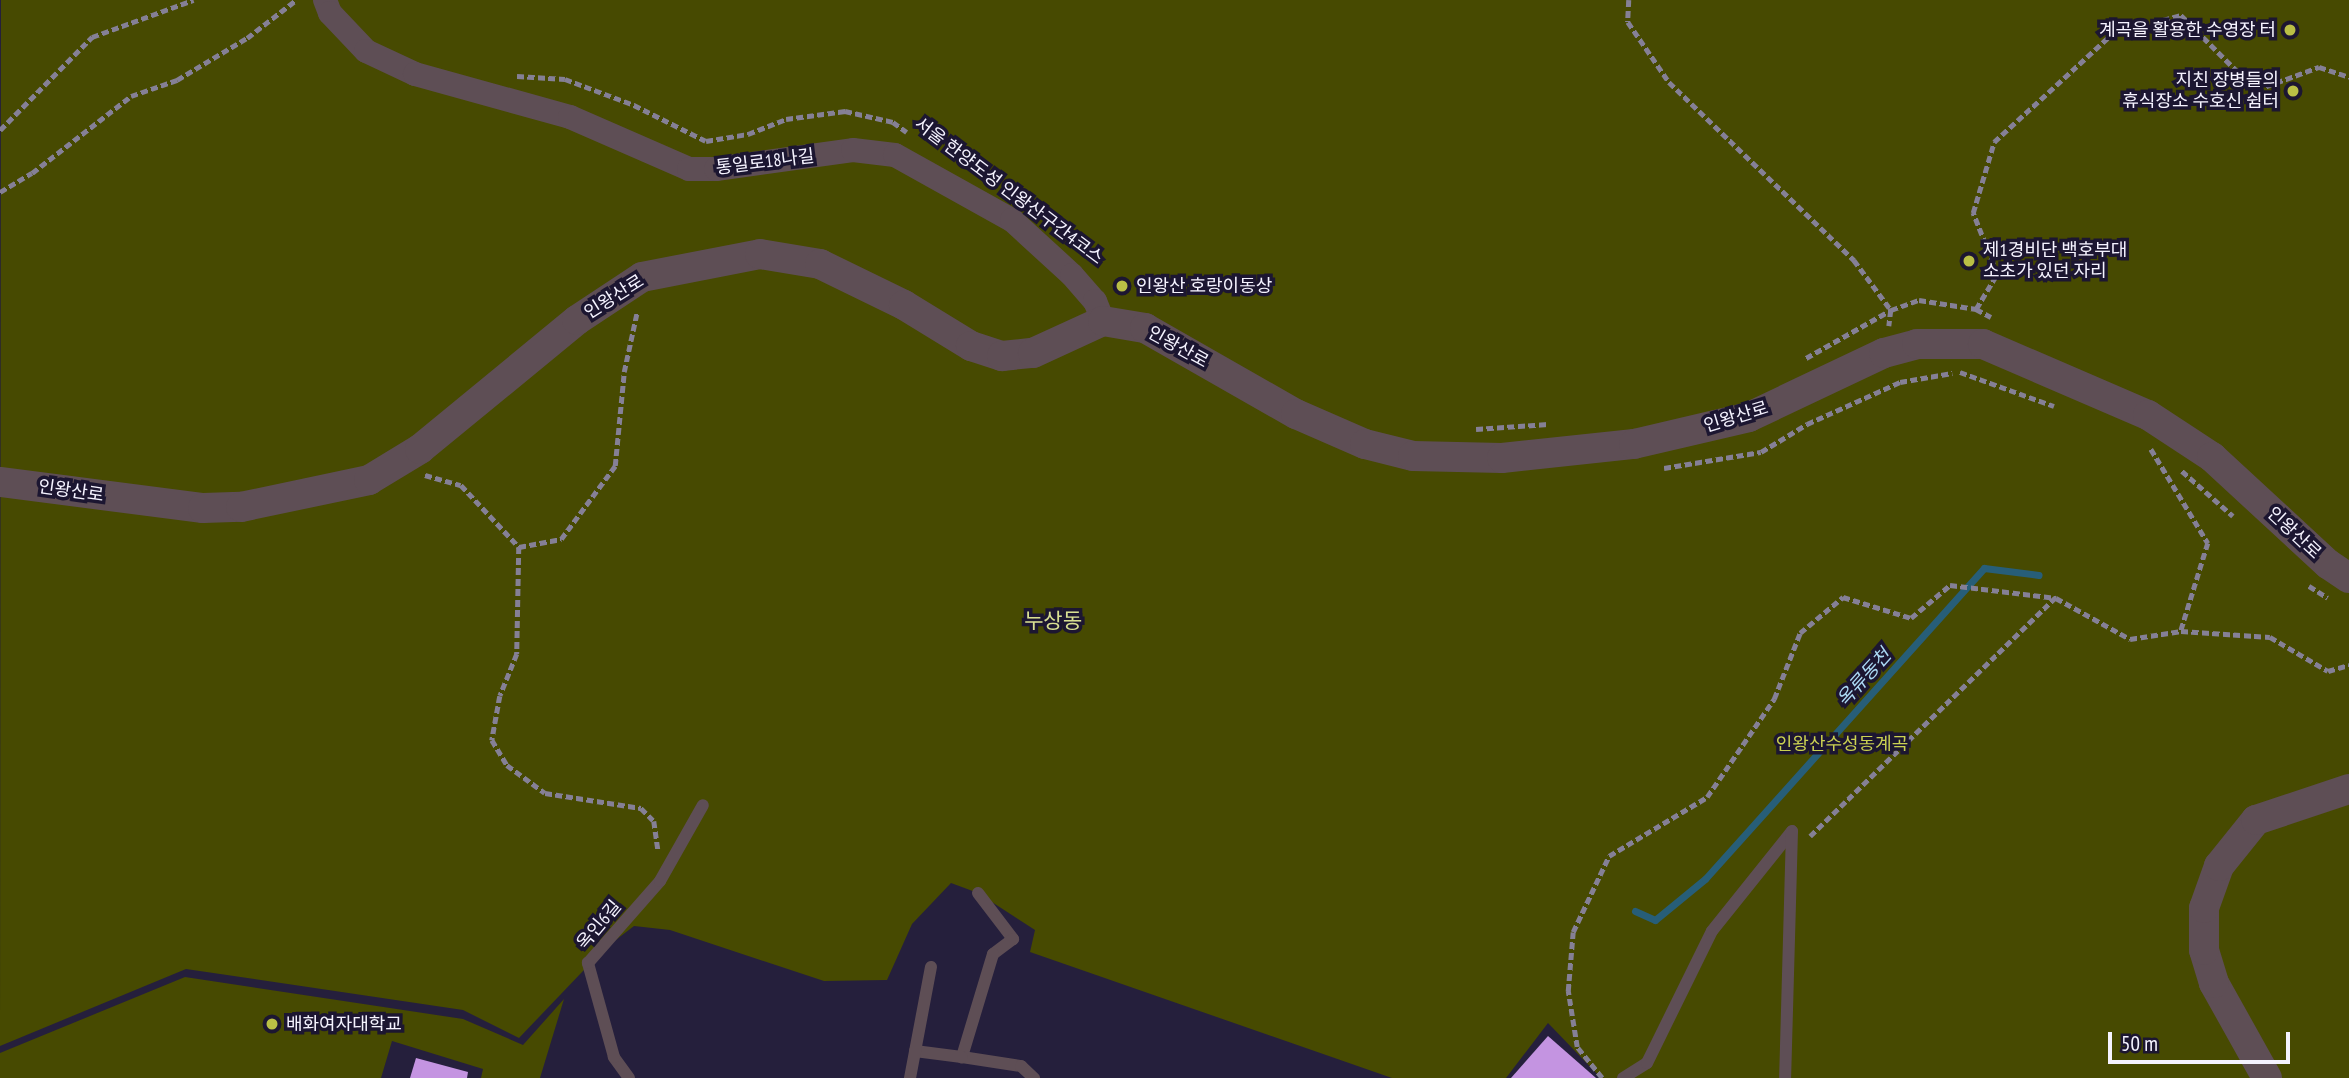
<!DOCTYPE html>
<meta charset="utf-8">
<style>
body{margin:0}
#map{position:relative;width:2349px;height:1078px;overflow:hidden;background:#251f3c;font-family:"PT Sans Narrow","Noto Sans KR",sans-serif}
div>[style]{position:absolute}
.green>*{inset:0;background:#474a01}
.stream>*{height:7px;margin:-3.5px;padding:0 3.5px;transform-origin:3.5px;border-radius:3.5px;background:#275e78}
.building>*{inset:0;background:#c494e1}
.path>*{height:4.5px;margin-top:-2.25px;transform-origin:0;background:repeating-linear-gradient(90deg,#858096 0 7px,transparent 0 10.5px)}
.service>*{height:12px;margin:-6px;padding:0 6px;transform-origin:6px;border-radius:6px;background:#5e4e55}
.minor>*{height:24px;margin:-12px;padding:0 12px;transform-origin:12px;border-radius:12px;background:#5e4e55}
.tertiary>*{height:30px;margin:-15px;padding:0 15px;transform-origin:15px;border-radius:15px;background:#5e4e55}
.dots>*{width:19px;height:19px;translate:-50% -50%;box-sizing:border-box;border:4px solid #1c1631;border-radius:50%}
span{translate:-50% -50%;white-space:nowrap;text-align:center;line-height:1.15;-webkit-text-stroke:7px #1c1631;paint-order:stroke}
.poi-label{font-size:18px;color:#f5f3ff}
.right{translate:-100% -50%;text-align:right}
.left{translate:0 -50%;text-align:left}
.street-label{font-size:18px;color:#f5f3ff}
.park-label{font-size:18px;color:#cbd152}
.water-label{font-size:19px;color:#acdaf4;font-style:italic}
.quarter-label{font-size:21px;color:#d9e092}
.scale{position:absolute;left:2108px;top:1032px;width:182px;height:32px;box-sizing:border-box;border:4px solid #f5f3ff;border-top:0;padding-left:9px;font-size:21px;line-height:24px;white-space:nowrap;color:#f5f3ff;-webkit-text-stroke:5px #1c1631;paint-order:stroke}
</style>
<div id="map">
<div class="green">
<div style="clip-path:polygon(1px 0,2349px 0,2349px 1078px,1601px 1078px,1548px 1023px,1506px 1078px,1392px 1078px,1030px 952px,1035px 930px,978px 893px,951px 883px,912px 924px,887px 980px,824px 981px,670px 930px,634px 926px,604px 949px,519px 1038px,463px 1010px,186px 969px,0 1046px)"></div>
<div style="clip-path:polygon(185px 977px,463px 1019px,523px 1045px,564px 999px,540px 1078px,481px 1078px,483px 1069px,392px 1041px,381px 1078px,0 1078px,0 1053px)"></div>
</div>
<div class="stream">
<div style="left:1635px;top:911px;width:22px;rotate:24deg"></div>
<div style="left:1655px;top:920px;width:65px;rotate:-39.4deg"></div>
<div style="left:1705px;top:879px;width:418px;rotate:-48.1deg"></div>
<div style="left:1984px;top:568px;width:55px;rotate:7.3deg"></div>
</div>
<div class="building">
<div style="clip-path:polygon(1548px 1036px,1596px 1078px,1511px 1078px)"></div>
<div style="clip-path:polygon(416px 1058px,468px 1072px,467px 1078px,410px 1078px)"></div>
</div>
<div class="path">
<div style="left:1629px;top:0;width:22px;rotate:93deg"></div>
<div style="left:1628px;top:22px;width:73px;rotate:55.7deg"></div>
<div style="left:1669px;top:82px;width:257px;rotate:43.9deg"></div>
<div style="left:1854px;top:260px;width:62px;rotate:53.5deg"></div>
<div style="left:1891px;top:310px;width:16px;rotate:97deg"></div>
<div style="left:517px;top:76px;width:48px;rotate:3.6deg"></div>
<div style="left:565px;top:79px;width:74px;rotate:20.6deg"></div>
<div style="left:634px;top:105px;width:80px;rotate:26.6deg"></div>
<div style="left:706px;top:141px;width:43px;rotate:-9.5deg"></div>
<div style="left:748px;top:134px;width:41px;rotate:-21.5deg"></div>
<div style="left:786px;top:119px;width:60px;rotate:-7.7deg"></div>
<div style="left:845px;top:111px;width:49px;rotate:12.9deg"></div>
<div style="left:893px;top:122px;width:17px;rotate:36deg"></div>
<div style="left:0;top:130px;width:131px;rotate:-45.3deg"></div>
<div style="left:92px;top:37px;width:108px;rotate:-20.1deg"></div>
<div style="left:0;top:192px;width:37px;rotate:-31deg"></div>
<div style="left:32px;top:173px;width:125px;rotate:-37.9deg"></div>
<div style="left:131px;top:96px;width:49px;rotate:-19.2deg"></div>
<div style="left:177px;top:80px;width:82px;rotate:-31deg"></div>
<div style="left:247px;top:38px;width:62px;rotate:-37.8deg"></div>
<div style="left:1976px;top:309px;width:41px;rotate:-59deg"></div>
<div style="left:1997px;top:274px;width:66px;rotate:-111.5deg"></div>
<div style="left:1973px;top:213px;width:74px;rotate:-73.5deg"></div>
<div style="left:1994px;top:142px;width:160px;rotate:-42.5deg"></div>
<div style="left:2112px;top:34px;width:72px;rotate:-15.4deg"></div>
<div style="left:2181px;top:15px;width:106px;rotate:45deg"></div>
<div style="left:2256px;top:90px;width:67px;rotate:-20.1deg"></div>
<div style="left:2319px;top:67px;width:32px;rotate:18deg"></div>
<div style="left:1806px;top:358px;width:98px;rotate:-29.5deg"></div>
<div style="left:1891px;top:310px;width:30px;rotate:-20deg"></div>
<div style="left:1919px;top:300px;width:58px;rotate:9deg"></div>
<div style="left:1976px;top:309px;width:17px;rotate:28deg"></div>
<div style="left:1960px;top:372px;width:100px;rotate:19.9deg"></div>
<div style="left:1476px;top:429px;width:72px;rotate:-4deg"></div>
<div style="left:2151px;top:449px;width:110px;rotate:58.8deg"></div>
<div style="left:2208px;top:543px;width:92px;rotate:107.1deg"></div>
<div style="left:1664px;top:468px;width:98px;rotate:-9.4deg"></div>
<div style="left:1761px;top:452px;width:54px;rotate:-31.3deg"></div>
<div style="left:1807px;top:424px;width:102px;rotate:-24.3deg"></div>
<div style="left:1900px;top:382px;width:53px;rotate:-9.8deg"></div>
<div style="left:2182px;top:471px;width:68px;rotate:41.4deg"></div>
<div style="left:425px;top:475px;width:37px;rotate:16deg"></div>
<div style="left:461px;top:485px;width:85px;rotate:46.9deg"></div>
<div style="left:519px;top:547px;width:107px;rotate:91.1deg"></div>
<div style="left:517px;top:654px;width:45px;rotate:112deg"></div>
<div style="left:500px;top:696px;width:45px;rotate:100.3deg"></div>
<div style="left:492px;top:740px;width:29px;rotate:59deg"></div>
<div style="left:507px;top:765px;width:47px;rotate:36.4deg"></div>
<div style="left:545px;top:793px;width:97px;rotate:8.9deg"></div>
<div style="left:641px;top:808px;width:18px;rotate:45deg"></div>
<div style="left:654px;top:821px;width:29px;rotate:82deg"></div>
<div style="left:519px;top:547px;width:43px;rotate:-10.8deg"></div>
<div style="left:561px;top:539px;width:91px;rotate:-53.5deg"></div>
<div style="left:615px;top:466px;width:94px;rotate:-84.5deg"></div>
<div style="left:624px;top:372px;width:61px;rotate:-77.8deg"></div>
<div style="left:2309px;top:586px;width:22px;rotate:32deg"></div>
<div style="left:1810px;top:836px;width:342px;rotate:-44.2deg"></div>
<div style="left:1602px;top:1078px;width:40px;rotate:-129deg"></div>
<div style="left:1577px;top:1047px;width:57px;rotate:-99.1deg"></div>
<div style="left:1568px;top:991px;width:59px;rotate:-85.2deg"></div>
<div style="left:1573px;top:932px;width:84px;rotate:-64.7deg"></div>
<div style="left:1609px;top:856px;width:114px;rotate:-31deg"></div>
<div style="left:1707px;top:797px;width:119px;rotate:-55.6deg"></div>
<div style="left:1774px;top:699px;width:71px;rotate:-68.5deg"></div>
<div style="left:1800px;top:633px;width:56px;rotate:-39.9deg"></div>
<div style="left:1843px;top:597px;width:71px;rotate:17.2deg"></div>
<div style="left:1911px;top:618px;width:51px;rotate:-40.2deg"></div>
<div style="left:1950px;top:585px;width:107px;rotate:7deg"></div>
<div style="left:2056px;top:598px;width:85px;rotate:29deg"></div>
<div style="left:2130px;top:639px;width:52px;rotate:-8.9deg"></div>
<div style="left:2181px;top:631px;width:89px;rotate:3.9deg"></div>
<div style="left:2270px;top:637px;width:67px;rotate:30.4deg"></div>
<div style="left:2328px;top:671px;width:22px;rotate:-16deg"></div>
</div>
<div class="service">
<div style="left:978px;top:893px;width:58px;rotate:52.7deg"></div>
<div style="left:1013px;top:939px;width:25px;rotate:143deg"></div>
<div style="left:993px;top:954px;width:108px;rotate:106.8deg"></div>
<div style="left:962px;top:1057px;width:60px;rotate:8.7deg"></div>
<div style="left:1021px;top:1066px;width:18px;rotate:43deg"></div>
<div style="left:915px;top:1051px;width:47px;rotate:7.3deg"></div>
<div style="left:629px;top:1078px;width:26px;rotate:-126deg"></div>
<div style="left:614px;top:1057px;width:98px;rotate:-105.5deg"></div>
<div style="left:588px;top:963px;width:109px;rotate:-48.7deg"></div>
<div style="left:660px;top:881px;width:87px;rotate:-60.5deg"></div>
<div style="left:910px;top:1078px;width:113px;rotate:-79.3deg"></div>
<div style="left:1623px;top:1078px;width:28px;rotate:-32deg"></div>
<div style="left:1647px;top:1063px;width:147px;rotate:-63.8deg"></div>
<div style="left:1712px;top:931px;width:128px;rotate:-51.3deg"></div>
<div style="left:1792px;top:831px;width:247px;rotate:91.6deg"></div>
</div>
<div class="minor">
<div style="left:325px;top:0;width:14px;rotate:69deg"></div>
<div style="left:330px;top:13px;width:52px;rotate:46.5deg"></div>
<div style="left:366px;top:51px;width:54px;rotate:25.1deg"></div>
<div style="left:415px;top:74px;width:161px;rotate:15.5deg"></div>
<div style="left:570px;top:117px;width:130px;rotate:23.6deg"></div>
<div style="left:689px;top:169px;width:27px"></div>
<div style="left:716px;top:169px;width:138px;rotate:-7.9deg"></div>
<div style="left:853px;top:150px;width:42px;rotate:6.8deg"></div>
<div style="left:895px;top:155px;width:134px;rotate:29.1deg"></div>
<div style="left:1012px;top:220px;width:81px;rotate:42.5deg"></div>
<div style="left:1072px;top:275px;width:35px;rotate:49deg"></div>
<div style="left:1095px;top:301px;width:22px;rotate:68deg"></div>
</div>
<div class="tertiary">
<div style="left:0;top:482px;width:205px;rotate:7.3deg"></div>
<div style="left:203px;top:508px;width:38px;rotate:-2deg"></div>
<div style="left:241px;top:507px;width:131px;rotate:-11.9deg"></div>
<div style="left:369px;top:480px;width:60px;rotate:-31.3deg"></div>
<div style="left:420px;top:449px;width:203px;rotate:-39.4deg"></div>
<div style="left:577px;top:320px;width:78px;rotate:-33.5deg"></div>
<div style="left:642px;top:277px;width:120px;rotate:-11deg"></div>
<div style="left:760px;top:254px;width:61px;rotate:9.5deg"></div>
<div style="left:820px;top:264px;width:93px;rotate:26deg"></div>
<div style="left:904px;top:305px;width:79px;rotate:31.5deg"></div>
<div style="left:971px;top:346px;width:33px;rotate:18deg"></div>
<div style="left:1002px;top:356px;width:31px;rotate:-6deg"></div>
<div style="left:1033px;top:353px;width:77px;rotate:-24.6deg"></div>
<div style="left:1103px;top:321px;width:43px;rotate:9.5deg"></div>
<div style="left:1145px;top:328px;width:174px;rotate:29.7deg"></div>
<div style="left:1296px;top:414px;width:75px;rotate:23.5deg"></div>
<div style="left:1365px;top:444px;width:49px;rotate:14deg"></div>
<div style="left:1413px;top:456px;width:89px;rotate:1.3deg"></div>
<div style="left:1502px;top:458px;width:133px;rotate:-6.1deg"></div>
<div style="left:1634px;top:444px;width:118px;rotate:-13.2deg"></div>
<div style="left:1749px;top:417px;width:149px;rotate:-25.4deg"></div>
<div style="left:1884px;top:353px;width:34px;rotate:-15deg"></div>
<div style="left:1917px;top:344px;width:66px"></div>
<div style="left:1983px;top:344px;width:180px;rotate:23.3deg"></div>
<div style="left:2148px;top:415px;width:77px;rotate:33.3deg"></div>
<div style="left:2212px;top:457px;width:158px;rotate:42.7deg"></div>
<div style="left:2328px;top:564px;width:25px;rotate:34deg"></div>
<div style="left:2267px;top:1078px;width:109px;rotate:-119.2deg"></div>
<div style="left:2214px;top:983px;width:34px;rotate:-107deg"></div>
<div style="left:2204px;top:950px;width:42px;rotate:-90deg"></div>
<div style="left:2204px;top:908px;width:45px;rotate:-70.3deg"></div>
<div style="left:2219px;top:866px;width:59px;rotate:-51.2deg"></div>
<div style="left:2256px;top:820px;width:98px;rotate:-18.4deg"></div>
</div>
<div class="dots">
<div style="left:2290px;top:30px;background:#bac045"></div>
<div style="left:2293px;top:91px;background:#bac045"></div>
<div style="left:1969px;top:261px;background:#bac045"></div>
<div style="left:1122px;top:286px;background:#bac045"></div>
<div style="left:272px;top:1024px;background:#bac045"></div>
</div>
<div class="poi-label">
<span class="right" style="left:2276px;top:30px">계곡을 활용한 수영장 터</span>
<span class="right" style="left:2279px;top:91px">지친 장병들의<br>휴식장소 수호신 쉼터</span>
<span class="left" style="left:1983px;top:261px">제1경비단 백호부대<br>소초가 있던 자리</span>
<span class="left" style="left:1136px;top:286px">인왕산 호랑이동상</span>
<span class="left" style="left:286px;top:1024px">배화여자대학교</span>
</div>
<div class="street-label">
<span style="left:765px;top:162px;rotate:-7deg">통일로18나길</span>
<span style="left:1009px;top:191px;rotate:37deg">서울 한양도성 인왕산구간4코스</span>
<span style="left:614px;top:297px;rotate:-32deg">인왕산로</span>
<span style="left:1178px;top:347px;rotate:29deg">인왕산로</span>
<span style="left:1736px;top:417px;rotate:-17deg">인왕산로</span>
<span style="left:71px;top:491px;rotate:8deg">인왕산로</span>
<span style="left:2294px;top:533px;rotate:43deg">인왕산로</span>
<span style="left:599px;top:925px;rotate:-50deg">옥인6길</span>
</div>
<div class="park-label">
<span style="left:1842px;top:744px">인왕산수성동계곡</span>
</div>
<div class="water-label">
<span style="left:1864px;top:678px;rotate:-48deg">옥류동천</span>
</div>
<div class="quarter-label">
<span style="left:1053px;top:621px">누상동</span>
</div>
<div class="scale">50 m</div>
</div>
